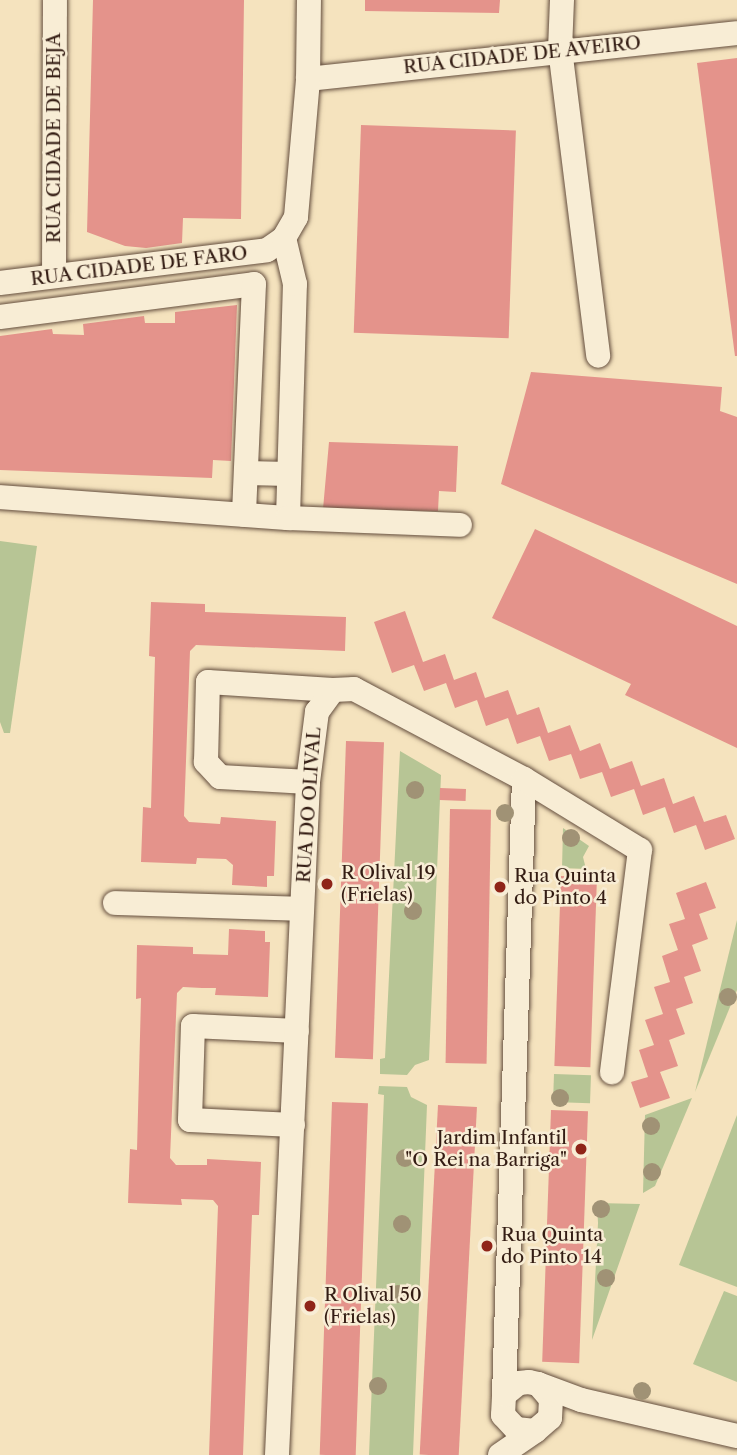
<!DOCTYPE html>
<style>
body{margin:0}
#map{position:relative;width:737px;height:1455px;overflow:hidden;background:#f5e3be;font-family:"Libre Caslon Text",serif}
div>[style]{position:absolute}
.green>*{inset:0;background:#b7c595;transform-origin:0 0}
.building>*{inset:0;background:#e4938b;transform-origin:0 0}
.roads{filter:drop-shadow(0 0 2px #644e3e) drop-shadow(0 0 2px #644e3e)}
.minor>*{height:24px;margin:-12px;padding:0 12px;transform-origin:12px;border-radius:12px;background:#f8edd5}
.trees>*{width:18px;height:18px;margin:-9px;border-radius:50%;background:#a09275}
.dots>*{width:19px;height:19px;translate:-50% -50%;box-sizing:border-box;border:4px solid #f8edd5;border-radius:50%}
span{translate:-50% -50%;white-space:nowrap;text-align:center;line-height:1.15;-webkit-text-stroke:5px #f8edd5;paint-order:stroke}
.street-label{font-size:19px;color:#331c13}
.poi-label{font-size:19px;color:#331c13}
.left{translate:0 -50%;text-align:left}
.right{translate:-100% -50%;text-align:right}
</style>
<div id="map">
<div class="green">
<div style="clip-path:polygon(0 541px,37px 546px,10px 733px,4px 733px,0 722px)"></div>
<div style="clip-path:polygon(400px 751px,441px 775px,429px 1060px,415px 1065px,407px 1075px,380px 1074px,380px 1059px,385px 1058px)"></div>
<div style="clip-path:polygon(563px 828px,589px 846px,583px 857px,586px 869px,562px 868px)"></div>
<div style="clip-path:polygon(737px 920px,737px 990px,695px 1092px)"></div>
<div style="left:554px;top:1074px;width:37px;height:28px;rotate:2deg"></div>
<div style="clip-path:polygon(379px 1086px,407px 1087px,411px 1097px,427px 1105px,413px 1455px,369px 1455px,384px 1095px,378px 1094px)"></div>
<div style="clip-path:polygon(692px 1098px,655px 1186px,643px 1193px,645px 1115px)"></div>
<div style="clip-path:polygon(737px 1115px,737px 1287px,679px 1265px)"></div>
<div style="clip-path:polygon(597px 1203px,640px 1204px,592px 1340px,598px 1223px)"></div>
<div style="clip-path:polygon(724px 1291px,737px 1296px,737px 1382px,693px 1364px)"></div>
</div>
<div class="building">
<div style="clip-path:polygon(93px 0,244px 0,241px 219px,183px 218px,182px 243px,146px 248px,125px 246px,87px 232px)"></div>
<div style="clip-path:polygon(365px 0,500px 0,499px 13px,365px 11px)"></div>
<div style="clip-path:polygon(737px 58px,737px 356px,735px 356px,697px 63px)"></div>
<div style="left:361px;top:125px;width:155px;height:208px;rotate:2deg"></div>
<div style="clip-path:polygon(237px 305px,231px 461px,213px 460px,212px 478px,0 470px,0 336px,52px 329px,53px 334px,84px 335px,83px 324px,144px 316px,145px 323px,175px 323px,175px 312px)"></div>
<div style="clip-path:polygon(531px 372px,722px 387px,720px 411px,737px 417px,737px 584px,501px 484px)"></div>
<div style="clip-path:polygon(329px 442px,458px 446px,456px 492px,439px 491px,438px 511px,323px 509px)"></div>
<div style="clip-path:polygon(535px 529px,737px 626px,737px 748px,625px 695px,631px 684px,492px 618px)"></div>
<div style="clip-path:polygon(151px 602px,205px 604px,205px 612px,346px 617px,345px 651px,196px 645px,190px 651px,184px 816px,189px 822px,220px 824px,221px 817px,276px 821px,274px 876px,267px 876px,267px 887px,232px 885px,233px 865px,226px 859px,197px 858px,196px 864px,141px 862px,143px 807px,151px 808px,155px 657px,149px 656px)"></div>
<div style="clip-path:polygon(405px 611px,423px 662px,445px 654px,454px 680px,476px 672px,485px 698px,508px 690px,517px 715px,539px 707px,548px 733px,570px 725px,580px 751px,600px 743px,610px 769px,632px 761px,641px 786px,664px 778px,673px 804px,694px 796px,704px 822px,726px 815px,735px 839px,705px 850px,696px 825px,674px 833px,665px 807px,643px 815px,634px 789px,611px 797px,602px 772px,580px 779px,571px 754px,549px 761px,540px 736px,517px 744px,508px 718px,486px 726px,477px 700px,455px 708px,446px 683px,424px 691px,414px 665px,392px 673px,374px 622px)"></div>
<div style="left:346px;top:741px;width:38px;height:317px;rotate:2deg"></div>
<div style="left:440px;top:788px;width:26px;height:12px;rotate:2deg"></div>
<div style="left:450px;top:809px;width:41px;height:254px;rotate:1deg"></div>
<div style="left:561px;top:876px;width:36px;height:190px;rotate:2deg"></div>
<div style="clip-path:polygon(706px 882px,716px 908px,699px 914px,708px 939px,692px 945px,701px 971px,684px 977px,693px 1003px,676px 1009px,685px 1034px,669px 1040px,678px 1066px,660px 1072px,670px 1098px,640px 1108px,631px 1082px,648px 1077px,639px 1050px,654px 1045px,645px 1020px,663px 1014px,654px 987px,670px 982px,662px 956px,678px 950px,669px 924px,685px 919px,676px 893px)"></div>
<div style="clip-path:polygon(229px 929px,265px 931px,265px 942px,270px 942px,268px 997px,215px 995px,216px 988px,202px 988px,183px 987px,177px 993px,170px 1158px,176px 1165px,207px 1165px,207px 1159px,261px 1162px,259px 1215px,252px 1215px,243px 1455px,209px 1455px,218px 1206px,213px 1200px,181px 1199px,182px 1205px,128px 1203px,130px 1149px,137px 1150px,141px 998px,136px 999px,137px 945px,193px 947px,193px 954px,228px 955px)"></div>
<div style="left:332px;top:1102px;width:36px;height:353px;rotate:2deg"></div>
<div style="left:438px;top:1105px;width:39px;height:350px;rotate:3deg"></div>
<div style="left:551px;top:1110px;width:37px;height:252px;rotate:2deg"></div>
</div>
<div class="roads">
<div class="minor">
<div style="left:562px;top:0;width:49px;rotate:92.3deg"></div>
<div style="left:560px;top:49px;width:309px;rotate:82.9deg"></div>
<div style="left:308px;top:79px;width:431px;rotate:-6.1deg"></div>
<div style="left:54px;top:276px;width:276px;rotate:-89.8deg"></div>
<div style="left:0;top:283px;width:269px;rotate:-7deg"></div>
<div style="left:267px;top:250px;width:21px;rotate:-35deg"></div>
<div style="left:284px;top:238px;width:24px;rotate:-60deg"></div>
<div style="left:296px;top:217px;width:139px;rotate:-85deg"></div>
<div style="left:308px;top:79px;width:79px;rotate:-89.3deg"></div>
<div style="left:0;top:317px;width:256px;rotate:-7.4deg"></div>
<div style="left:254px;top:284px;width:231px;rotate:92.5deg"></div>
<div style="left:246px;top:473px;width:43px;rotate:1.3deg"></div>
<div style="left:0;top:497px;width:289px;rotate:4.2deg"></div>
<div style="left:288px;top:518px;width:234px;rotate:-88.3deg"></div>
<div style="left:295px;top:284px;width:47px;rotate:-103.4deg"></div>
<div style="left:288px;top:518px;width:172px;rotate:2.3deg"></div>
<div style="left:308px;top:782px;width:88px;rotate:-176.7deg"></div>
<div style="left:220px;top:777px;width:21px;rotate:-133deg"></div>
<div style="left:206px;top:762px;width:80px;rotate:-88.6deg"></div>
<div style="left:208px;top:682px;width:125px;rotate:3.7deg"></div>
<div style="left:115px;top:903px;width:187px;rotate:1.8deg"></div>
<div style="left:293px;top:1125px;width:103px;rotate:-177.2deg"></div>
<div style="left:190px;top:1120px;width:94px;rotate:-88.2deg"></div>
<div style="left:193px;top:1026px;width:104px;rotate:2.8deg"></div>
<div style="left:538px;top:1384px;width:20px;rotate:49deg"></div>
<div style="left:551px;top:1399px;width:19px;rotate:93deg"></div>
<div style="left:550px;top:1418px;width:20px;rotate:139deg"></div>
<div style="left:535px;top:1431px;width:19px;rotate:-174deg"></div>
<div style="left:516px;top:1429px;width:19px;rotate:-133deg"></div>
<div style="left:503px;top:1415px;width:20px;rotate:-87deg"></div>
<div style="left:504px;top:1395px;width:19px;rotate:-39deg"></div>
<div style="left:519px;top:1383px;width:10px;rotate:-6deg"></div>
<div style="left:529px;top:1382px;width:9px;rotate:13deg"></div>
<div style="left:538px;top:1384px;width:46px;rotate:20.4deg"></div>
<div style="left:581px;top:1400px;width:160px;rotate:13deg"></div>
<div style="left:504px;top:1395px;width:616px;rotate:-88.14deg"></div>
<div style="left:277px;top:1455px;width:674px;rotate:-87.36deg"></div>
<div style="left:308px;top:782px;width:71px;rotate:-82.7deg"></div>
<div style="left:317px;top:712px;width:27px;rotate:-54deg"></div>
<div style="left:333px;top:690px;width:21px;rotate:-3deg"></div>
<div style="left:354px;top:689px;width:192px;rotate:27.9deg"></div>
<div style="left:524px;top:779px;width:136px;rotate:31.5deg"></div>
<div style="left:640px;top:850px;width:224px;rotate:97.2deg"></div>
<div style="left:500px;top:1455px;width:42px;rotate:-34.4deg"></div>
</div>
</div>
<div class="trees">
<div style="left:415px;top:790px"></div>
<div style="left:505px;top:813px"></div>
<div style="left:571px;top:838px"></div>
<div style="left:413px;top:911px"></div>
<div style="left:728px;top:997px"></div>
<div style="left:560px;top:1098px"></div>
<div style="left:651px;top:1126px"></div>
<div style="left:405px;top:1158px"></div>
<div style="left:652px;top:1172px"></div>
<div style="left:601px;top:1209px"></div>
<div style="left:402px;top:1224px"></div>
<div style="left:606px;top:1278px"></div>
<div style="left:398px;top:1294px"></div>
<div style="left:378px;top:1386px"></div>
<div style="left:642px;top:1391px"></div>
</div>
<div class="dots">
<div style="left:327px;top:884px;background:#8f2418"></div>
<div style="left:500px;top:887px;background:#8f2418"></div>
<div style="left:581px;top:1149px;background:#8f2418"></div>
<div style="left:487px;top:1246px;background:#8f2418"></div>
<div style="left:310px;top:1306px;background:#8f2418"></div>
</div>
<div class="street-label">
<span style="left:522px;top:55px;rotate:-6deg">RUA CIDADE DE AVEIRO</span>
<span style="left:54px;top:138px;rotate:-90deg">RUA CIDADE DE BEJA</span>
<span style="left:139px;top:266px;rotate:-7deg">RUA CIDADE DE FARO</span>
<span style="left:309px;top:805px;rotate:-86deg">RUA DO OLIVAL</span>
</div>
<div class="poi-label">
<span class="left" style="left:341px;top:884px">R Olival 19<br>(Frielas)</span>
<span class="left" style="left:514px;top:887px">Rua Quinta<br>do Pinto 4</span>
<span class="right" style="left:567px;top:1149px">Jardim Infantil<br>"O Rei na Barriga"</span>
<span class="left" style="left:501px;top:1246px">Rua Quinta<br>do Pinto 14</span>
<span class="left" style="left:324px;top:1306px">R Olival 50<br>(Frielas)</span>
</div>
</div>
